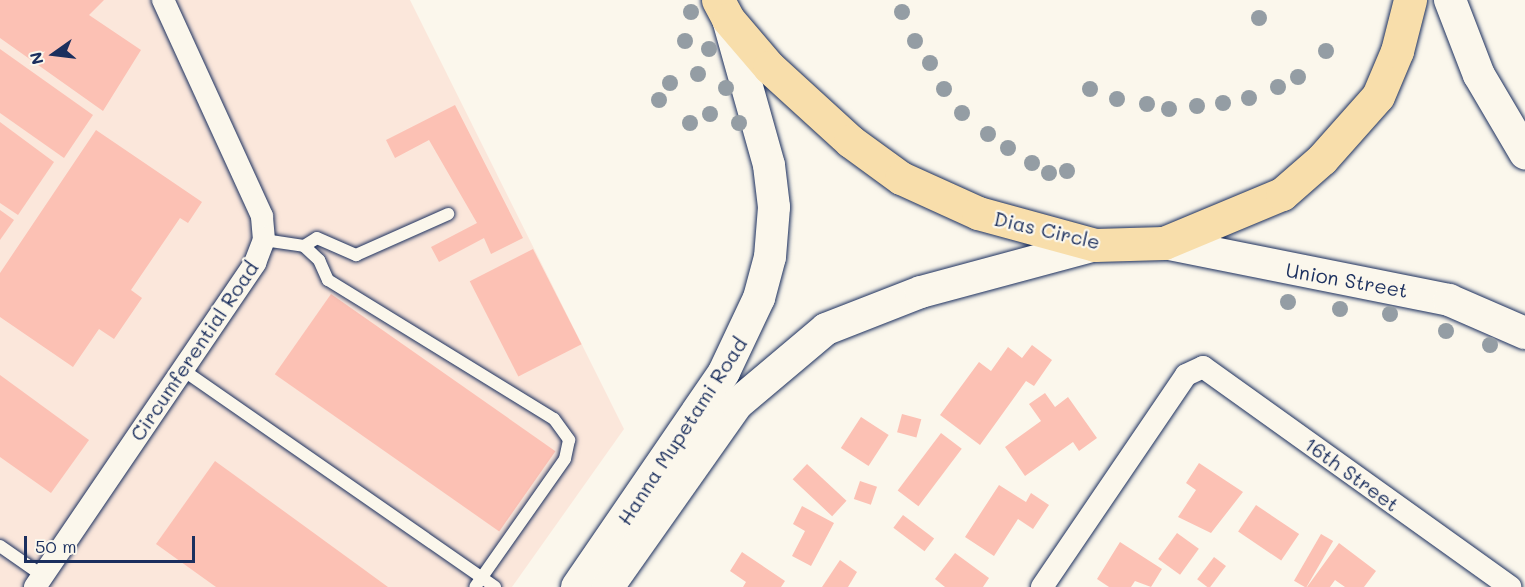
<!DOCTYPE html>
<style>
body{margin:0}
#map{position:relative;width:1525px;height:587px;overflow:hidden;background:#fbf7ec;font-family:Mali,sans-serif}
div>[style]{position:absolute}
.built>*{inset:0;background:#fbe7db}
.building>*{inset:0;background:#fcc1b4;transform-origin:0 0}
.roads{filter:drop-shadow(0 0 2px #1b2f5e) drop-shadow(0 0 2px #1b2f5e)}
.lane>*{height:12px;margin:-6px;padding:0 6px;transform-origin:6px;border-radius:6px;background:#fbf7ec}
.street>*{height:22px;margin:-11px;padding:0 11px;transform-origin:11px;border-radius:11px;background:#fbf7ec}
.secondary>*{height:32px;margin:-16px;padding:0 16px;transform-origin:16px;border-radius:16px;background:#fbf7ec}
.highway>*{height:33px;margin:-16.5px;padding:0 16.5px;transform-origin:16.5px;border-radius:16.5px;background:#f8deab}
.trees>*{width:16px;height:16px;margin:-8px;border-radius:50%;background:#949da4}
span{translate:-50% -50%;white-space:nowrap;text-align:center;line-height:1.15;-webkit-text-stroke:4.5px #fbf7ec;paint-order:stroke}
.street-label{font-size:20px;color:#1b2f5e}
.north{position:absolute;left:24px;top:24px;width:60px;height:60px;-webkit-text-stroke:4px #fbf7ec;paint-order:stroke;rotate:256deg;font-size:16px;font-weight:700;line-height:24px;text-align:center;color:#1b2f5e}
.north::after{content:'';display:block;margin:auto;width:21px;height:27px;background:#1b2f5e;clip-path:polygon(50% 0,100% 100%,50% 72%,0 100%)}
.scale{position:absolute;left:24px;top:536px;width:171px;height:27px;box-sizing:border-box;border:3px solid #1b2f5e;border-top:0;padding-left:8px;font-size:18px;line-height:21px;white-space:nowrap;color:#1b2f5e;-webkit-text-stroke:4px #fbf7ec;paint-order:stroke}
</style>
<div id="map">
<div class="built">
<div style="clip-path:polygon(0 0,410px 0,624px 429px,512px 587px,0 587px)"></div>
</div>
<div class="building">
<div style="clip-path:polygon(0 0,104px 0,89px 15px,141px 50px,103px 111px,0 38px)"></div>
<div style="clip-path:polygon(0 49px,93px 115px,64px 158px,0 113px)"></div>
<div style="clip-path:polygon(455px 105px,523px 238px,491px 254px,484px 238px,439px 262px,431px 247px,477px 223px,429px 140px,395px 158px,386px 140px)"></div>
<div style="clip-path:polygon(0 122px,54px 162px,18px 215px,0 203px)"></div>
<div style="clip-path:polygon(96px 130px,202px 202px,188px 223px,180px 218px,131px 290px,142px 298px,114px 339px,99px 329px,73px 367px,0 317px,0 273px)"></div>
<div style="clip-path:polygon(0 210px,14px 220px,0 240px)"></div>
<div style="left:533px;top:249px;width:107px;height:71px;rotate:63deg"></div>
<div style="left:331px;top:294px;width:274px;height:98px;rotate:35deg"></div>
<div style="clip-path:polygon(1032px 345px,1052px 360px,1034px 386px,1026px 381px,980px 445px,940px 415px,979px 362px,991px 371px,1008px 347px,1022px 358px)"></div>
<div style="clip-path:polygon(0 375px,89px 440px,51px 493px,0 457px)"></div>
<div style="clip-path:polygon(1045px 393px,1055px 407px,1068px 397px,1097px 438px,1079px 451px,1073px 442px,1025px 476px,1005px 447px,1041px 421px,1029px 404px)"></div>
<div style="left:902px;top:414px;width:20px;height:19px;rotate:15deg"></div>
<div style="left:861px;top:417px;width:33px;height:37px;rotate:33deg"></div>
<div style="left:941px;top:433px;width:26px;height:72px;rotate:37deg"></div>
<div style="clip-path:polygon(215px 461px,388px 587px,216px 587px,156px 544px)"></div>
<div style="clip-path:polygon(1199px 463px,1243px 492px,1211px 533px,1178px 517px,1196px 490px,1186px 483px)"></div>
<div style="left:807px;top:464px;width:54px;height:21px;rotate:43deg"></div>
<div style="left:860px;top:481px;width:18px;height:19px;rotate:19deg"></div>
<div style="clip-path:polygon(999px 485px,1026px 502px,1031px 493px,1049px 505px,1033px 529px,1018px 519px,994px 556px,965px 537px)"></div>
<div style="left:1256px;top:505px;width:52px;height:32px;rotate:34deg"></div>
<div style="clip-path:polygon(802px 506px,834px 523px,811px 566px,792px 556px,805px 531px,793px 524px)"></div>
<div style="left:903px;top:515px;width:39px;height:16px;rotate:37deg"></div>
<div style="left:1177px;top:533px;width:27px;height:32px;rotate:36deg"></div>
<div style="left:1321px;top:534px;width:14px;height:54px;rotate:30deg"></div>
<div style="clip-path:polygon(1120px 542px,1162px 569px,1151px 587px,1135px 581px,1131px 587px,1109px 587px,1097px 579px)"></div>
<div style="clip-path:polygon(1339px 543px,1376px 571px,1364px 587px,1345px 587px,1335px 580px,1330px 587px,1307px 587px)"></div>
<div style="clip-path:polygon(742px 552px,785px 581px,781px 587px,743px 587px,746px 582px,730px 571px)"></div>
<div style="clip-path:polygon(955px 553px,989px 578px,983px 587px,945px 587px,935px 579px)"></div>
<div style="left:1214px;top:557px;width:15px;height:28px;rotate:37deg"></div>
<div style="clip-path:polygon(840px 560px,857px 572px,848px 587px,822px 587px)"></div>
</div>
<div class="roads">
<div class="lane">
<div style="left:264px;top:240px;width:40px;rotate:8.5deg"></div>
<div style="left:304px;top:246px;width:21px;rotate:43deg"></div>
<div style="left:319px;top:260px;width:22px;rotate:66deg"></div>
<div style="left:328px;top:280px;width:265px;rotate:31.6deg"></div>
<div style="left:554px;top:419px;width:26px;rotate:54deg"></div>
<div style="left:569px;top:440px;width:19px;rotate:102deg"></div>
<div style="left:565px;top:459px;width:156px;rotate:125.1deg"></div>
<div style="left:304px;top:246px;width:15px;rotate:-32deg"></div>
<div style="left:317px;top:238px;width:43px;rotate:23.6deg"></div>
<div style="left:356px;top:255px;width:101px;rotate:-24deg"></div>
<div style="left:183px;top:370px;width:380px;rotate:34.8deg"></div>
<div style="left:0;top:546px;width:52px;rotate:34.9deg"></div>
</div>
<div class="street">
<div style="left:35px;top:587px;width:392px;rotate:-55.8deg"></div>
<div style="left:255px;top:263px;width:25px;rotate:-69deg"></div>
<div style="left:264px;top:240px;width:24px;rotate:-95deg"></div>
<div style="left:262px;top:216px;width:238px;rotate:-114.6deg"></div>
<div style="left:1042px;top:587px;width:256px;rotate:-55.8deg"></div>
<div style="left:1186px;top:375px;width:19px;rotate:-25deg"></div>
<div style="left:1203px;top:367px;width:378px;rotate:35.6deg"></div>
</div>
<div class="secondary">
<div style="left:1450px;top:0;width:80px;rotate:68.9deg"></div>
<div style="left:1479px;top:75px;width:91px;rotate:59.5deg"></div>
<div style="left:1164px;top:243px;width:291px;rotate:11.3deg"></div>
<div style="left:1449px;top:300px;width:83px;rotate:23.5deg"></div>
<div style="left:577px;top:587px;width:260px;rotate:-55.6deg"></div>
<div style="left:724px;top:372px;width:82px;rotate:-64.7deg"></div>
<div style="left:759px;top:298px;width:42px;rotate:-75deg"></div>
<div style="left:770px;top:257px;width:50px;rotate:-85.4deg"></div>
<div style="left:774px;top:207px;width:42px;rotate:-96.8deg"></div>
<div style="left:769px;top:165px;width:152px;rotate:-105.7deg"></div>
<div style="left:608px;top:587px;width:224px;rotate:-54.8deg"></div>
<div style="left:737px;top:404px;width:116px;rotate:-40.1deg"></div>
<div style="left:826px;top:329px;width:102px;rotate:-21.3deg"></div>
<div style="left:921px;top:292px;width:180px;rotate:-15.1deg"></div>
</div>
<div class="highway">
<div style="left:718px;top:0;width:21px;rotate:62deg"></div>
<div style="left:728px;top:19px;width:63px;rotate:49.5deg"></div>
<div style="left:769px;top:67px;width:110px;rotate:42.4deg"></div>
<div style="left:850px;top:141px;width:63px;rotate:36deg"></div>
<div style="left:901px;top:178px;width:85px;rotate:24.4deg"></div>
<div style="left:978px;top:213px;width:121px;rotate:15.3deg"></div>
<div style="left:1095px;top:245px;width:69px;rotate:-1.7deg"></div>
<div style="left:1164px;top:243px;width:128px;rotate:-22.6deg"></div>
<div style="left:1282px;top:194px;width:53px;rotate:-41.2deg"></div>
<div style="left:1322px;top:159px;width:84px;rotate:-48.4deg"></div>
<div style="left:1378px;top:96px;width:49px;rotate:-67.1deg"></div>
<div style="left:1397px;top:51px;width:53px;rotate:-75.7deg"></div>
</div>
</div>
<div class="trees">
<div style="left:691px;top:12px"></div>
<div style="left:902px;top:12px"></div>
<div style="left:1259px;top:18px"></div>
<div style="left:685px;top:41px"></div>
<div style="left:915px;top:41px"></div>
<div style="left:709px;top:49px"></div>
<div style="left:1326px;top:51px"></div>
<div style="left:930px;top:63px"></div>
<div style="left:698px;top:74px"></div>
<div style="left:1298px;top:77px"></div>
<div style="left:670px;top:83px"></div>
<div style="left:1278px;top:87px"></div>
<div style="left:726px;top:88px"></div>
<div style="left:944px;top:89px"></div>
<div style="left:1090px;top:89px"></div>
<div style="left:1249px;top:98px"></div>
<div style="left:1117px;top:99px"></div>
<div style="left:659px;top:100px"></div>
<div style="left:1223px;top:103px"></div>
<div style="left:1147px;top:104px"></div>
<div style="left:1197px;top:106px"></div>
<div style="left:1169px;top:109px"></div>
<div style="left:962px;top:113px"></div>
<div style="left:710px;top:114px"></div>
<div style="left:690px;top:123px"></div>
<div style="left:739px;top:123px"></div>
<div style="left:988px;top:134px"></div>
<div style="left:1008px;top:148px"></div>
<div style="left:1032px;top:163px"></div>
<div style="left:1067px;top:171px"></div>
<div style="left:1049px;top:173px"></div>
<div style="left:1288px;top:302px"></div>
<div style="left:1340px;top:309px"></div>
<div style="left:1390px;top:314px"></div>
<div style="left:1446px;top:331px"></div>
<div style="left:1490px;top:345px"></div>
</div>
<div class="street-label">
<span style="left:1047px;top:230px;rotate:13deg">Dias Circle</span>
<span style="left:1347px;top:280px;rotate:10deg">Union Street</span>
<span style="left:194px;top:351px;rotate:-56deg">Circumferential Road</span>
<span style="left:682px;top:431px;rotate:-57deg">Hanna Mupetami Road</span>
<span style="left:1352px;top:474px;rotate:36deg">16th Street</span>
</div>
<div class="north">N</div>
<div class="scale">50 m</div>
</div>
